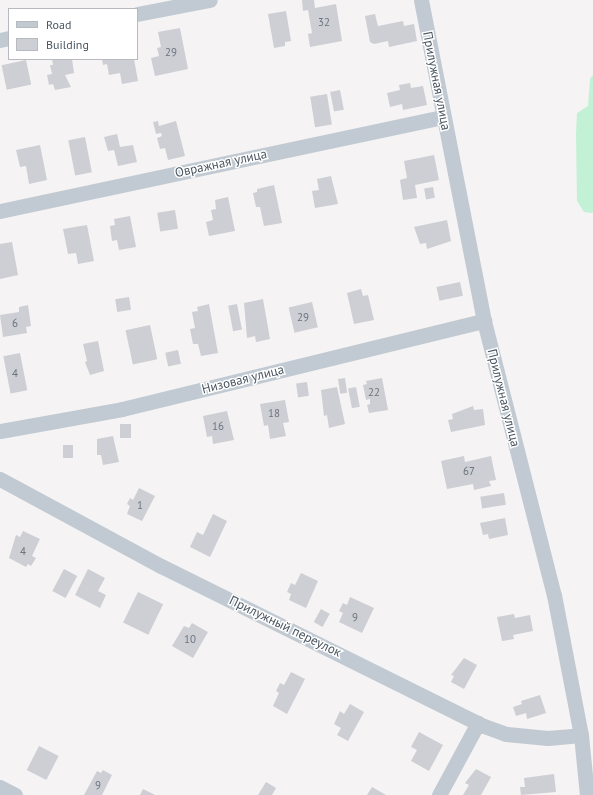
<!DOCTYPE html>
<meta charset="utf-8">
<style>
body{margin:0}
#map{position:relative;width:593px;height:795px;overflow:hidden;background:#f5f3f3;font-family:"PT Sans",sans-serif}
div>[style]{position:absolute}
.green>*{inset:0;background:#c3f1d5}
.building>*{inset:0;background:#cdcfd5;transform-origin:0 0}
.minor>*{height:15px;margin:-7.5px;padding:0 7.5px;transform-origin:7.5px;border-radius:7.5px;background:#c1cad2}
span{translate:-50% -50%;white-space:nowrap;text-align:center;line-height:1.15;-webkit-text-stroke:3px #fff;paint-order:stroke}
.number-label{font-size:11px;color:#6b747e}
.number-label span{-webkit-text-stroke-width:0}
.street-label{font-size:13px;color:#4a5661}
.legend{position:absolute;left:8px;top:8px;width:130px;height:52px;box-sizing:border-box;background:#fff;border:1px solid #b7bbc0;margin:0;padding:5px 7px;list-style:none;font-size:12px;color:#4a5661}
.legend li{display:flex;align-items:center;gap:8px;height:20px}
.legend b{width:20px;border:1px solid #b7bbc0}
</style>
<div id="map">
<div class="green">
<div style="clip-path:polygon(593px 75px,593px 212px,592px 213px,584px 212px,577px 201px,576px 134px,577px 113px,588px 106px,590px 79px)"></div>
</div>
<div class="building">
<div style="clip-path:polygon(302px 0,314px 0,315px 8px,336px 4px,342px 41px,310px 47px,308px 34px,312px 33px,308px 10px,303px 11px)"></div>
<div style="clip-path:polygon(286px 11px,291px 41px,285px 42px,285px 46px,274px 48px,268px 14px)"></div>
<div style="clip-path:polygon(375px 14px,378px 26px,403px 21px,404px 26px,414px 24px,417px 41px,389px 47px,388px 41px,374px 44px,370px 42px,365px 16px)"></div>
<div style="clip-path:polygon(180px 28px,188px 69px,155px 76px,151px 58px,159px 56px,157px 48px,161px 47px,158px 32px)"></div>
<div style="clip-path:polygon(52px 59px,72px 59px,74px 73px,65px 75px,71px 87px,55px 90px,53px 84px,49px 85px,47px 75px,52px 74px,50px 65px,53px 65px)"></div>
<div style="clip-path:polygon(102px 59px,134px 59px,138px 81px,122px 84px,120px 73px,109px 75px,107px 64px,103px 65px)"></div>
<div style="left:26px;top:60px;width:25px;height:25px;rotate:78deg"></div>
<div style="clip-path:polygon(410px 83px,411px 88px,423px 86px,427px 105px,403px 110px,402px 104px,390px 107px,387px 93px,400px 90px,399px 85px)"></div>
<div style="left:340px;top:90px;width:20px;height:10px;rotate:79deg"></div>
<div style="left:327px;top:94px;width:31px;height:17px;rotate:81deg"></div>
<div style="clip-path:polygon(158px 121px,159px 126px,176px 121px,185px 156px,168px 160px,165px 148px,160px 149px,157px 138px,162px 136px,161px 133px,156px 134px,153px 122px)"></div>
<div style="clip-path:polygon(117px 134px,120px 147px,133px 145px,137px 162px,118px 166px,114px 150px,108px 151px,104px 137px)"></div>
<div style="left:85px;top:137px;width:36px;height:17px;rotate:79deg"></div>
<div style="clip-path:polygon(40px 145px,47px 180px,29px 184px,26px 166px,20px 167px,16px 150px)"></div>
<div style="clip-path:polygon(434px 155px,439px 180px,415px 185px,417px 198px,403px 200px,400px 180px,407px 178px,404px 161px)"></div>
<div style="clip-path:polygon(331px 176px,338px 204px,315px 208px,312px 191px,319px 190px,317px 179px)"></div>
<div style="clip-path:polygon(274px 185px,282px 223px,264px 226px,260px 207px,256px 207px,253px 193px,257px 192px,257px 189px)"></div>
<div style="left:433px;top:187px;width:11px;height:9px;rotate:80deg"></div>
<div style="clip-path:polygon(228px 197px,235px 231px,209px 236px,206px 222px,213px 220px,211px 210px,216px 209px,215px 200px)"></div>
<div style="left:175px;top:210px;width:19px;height:18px;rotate:81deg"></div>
<div style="clip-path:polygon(130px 216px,136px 247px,119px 250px,117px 240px,112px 241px,110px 226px,115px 225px,114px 219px)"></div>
<div style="clip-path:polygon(447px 220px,451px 241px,427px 249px,426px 243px,420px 244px,414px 227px)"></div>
<div style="clip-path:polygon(87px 225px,94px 261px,78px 264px,76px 253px,68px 254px,63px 229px)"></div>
<div style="clip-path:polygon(12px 242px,18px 275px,0 279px,0 244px)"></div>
<div style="left:460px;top:282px;width:14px;height:24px;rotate:78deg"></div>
<div style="clip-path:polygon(361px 289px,363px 296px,368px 295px,374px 320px,354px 324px,347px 293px)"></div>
<div style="left:129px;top:297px;width:13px;height:14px;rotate:81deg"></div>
<div style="clip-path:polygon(263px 299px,270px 339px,256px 342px,255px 336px,247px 338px,244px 303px)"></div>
<div style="left:312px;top:302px;width:26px;height:24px;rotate:77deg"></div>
<div style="clip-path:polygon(209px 304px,218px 353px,201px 356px,198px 344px,193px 344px,190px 329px,195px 328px,192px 312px,198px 311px,197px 307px)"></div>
<div style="left:237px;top:304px;width:26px;height:9px;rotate:79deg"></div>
<div style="clip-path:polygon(28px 305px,31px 326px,26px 327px,27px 333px,3px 337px,0 315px,19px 312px,19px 307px)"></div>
<div style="left:150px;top:325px;width:35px;height:25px;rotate:78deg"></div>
<div style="clip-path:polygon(98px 341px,104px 371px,90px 375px,85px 362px,87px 361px,83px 344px)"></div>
<div style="left:178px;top:350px;width:14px;height:13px;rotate:78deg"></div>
<div style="left:20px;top:353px;width:38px;height:17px;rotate:79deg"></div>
<div style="left:345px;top:378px;width:15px;height:7px;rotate:82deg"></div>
<div style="clip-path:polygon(382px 378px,388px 410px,369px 413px,367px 405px,370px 404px,370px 399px,366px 400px,363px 385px,367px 384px,366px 381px)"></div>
<div style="left:307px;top:382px;width:14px;height:11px;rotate:82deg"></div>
<div style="clip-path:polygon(337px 387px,345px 424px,329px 428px,327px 415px,324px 416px,321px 390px)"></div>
<div style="left:356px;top:387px;width:20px;height:8px;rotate:79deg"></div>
<div style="clip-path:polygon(285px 400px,289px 422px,283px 423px,286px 436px,270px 439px,268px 425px,264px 426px,260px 404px)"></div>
<div style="clip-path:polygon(473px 406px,474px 410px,483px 409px,485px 425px,451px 432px,448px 420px,453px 419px,452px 414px)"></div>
<div style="clip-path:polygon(227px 411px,234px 440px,213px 444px,212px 436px,207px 437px,203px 416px)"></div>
<div style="left:120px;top:424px;width:11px;height:14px"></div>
<div style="clip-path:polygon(113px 436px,119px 462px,103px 465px,101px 455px,97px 455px,97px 439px)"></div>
<div style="left:63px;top:445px;width:10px;height:13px"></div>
<div style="clip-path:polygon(464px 456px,465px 462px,491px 456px,496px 480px,489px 481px,491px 486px,474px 490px,473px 484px,447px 489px,441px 461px)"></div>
<div style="clip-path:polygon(139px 488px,155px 496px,142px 521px,127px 514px,130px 506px,127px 504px,130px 498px,133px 500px)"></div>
<div style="left:504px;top:493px;width:12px;height:24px;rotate:81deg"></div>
<div style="clip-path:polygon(213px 514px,227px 521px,210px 557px,190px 547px,197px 532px,203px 535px)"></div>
<div style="clip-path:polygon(505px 518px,508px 535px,489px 539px,488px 534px,483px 535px,480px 523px)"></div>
<div style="clip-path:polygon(23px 531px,40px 539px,32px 556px,36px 558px,31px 566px,28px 564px,26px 567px,9px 558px,16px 535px,20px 537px)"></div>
<div style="left:64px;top:569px;width:15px;height:25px;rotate:28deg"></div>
<div style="clip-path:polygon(88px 569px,105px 578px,98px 591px,106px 595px,100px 608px,75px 595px)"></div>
<div style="clip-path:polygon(301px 573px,318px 581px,306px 608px,289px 600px,291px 594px,287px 592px,291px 583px,295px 585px)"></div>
<div style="left:138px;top:592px;width:28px;height:34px;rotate:26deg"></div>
<div style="clip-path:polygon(350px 597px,374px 608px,362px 633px,339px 622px,343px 613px,339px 611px,343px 603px,347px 605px)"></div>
<div style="left:321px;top:609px;width:10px;height:15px;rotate:29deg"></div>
<div style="clip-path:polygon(514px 614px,515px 618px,530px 615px,533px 631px,513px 635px,514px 639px,502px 641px,497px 617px)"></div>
<div style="clip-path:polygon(192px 623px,208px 632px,193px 658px,172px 646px,184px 626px,189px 628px)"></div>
<div style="clip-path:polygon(464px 658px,477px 665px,464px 689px,451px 682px,454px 676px,451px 675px)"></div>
<div style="clip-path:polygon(291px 672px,305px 679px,287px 714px,273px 706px,279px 693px,276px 691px,280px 683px,284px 685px)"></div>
<div style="clip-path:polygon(540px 695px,546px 713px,527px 719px,526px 713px,516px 716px,513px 707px,522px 704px,521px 701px)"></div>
<div style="clip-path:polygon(350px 704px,364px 712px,348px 741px,337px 735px,341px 728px,334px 724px,340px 711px,344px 714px)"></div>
<div style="clip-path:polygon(419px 732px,443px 745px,429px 771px,411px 761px,417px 750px,411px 747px)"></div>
<div style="left:39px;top:746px;width:22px;height:27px;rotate:27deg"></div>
<div style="clip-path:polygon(476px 769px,491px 777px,481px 795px,463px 795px,469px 785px,465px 783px)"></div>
<div style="clip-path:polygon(103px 770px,112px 775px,102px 795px,84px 795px,97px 771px,101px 773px)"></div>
<div style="clip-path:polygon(554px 774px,556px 792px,521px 795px,520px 787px,525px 787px,524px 778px)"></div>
<div style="clip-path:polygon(266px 782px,276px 788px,272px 795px,258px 795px)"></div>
<div style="clip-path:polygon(372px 787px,386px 795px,367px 795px)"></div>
<div style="clip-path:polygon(143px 789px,155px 795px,140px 795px)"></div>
</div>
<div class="minor">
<div style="left:421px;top:0;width:327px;rotate:78.9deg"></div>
<div style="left:484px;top:321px;width:283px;rotate:75.7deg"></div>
<div style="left:554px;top:595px;width:143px;rotate:79.1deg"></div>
<div style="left:581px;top:735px;width:60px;rotate:84.3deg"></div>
<div style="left:137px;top:14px;width:74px;rotate:-10.9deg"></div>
<div style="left:0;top:40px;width:9px;rotate:-13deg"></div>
<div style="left:0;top:211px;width:453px;rotate:-12deg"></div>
<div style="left:0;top:431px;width:124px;rotate:-10.2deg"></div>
<div style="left:122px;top:409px;width:373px;rotate:-13.7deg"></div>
<div style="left:0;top:479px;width:183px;rotate:28.4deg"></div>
<div style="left:161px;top:566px;width:360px;rotate:26.4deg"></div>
<div style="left:484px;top:726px;width:23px;rotate:20deg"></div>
<div style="left:506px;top:734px;width:42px;rotate:5.4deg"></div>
<div style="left:548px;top:738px;width:33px;rotate:-5deg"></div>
<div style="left:0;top:787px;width:17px;rotate:28deg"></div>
<div style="left:439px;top:795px;width:82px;rotate:-61.6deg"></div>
</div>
<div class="number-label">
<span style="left:324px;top:22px">32</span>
<span style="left:171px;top:52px">29</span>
<span style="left:303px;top:317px">29</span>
<span style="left:15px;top:323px">6</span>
<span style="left:15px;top:373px">4</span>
<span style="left:374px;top:392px">22</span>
<span style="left:274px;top:413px">18</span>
<span style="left:218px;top:426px">16</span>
<span style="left:469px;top:471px">67</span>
<span style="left:140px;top:505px">1</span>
<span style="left:23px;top:551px">4</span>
<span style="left:355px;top:617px">9</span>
<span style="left:190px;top:639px">10</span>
<span style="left:98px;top:785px">9</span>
</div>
<div class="street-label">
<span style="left:436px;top:81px;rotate:79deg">Прилужная улица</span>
<span style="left:221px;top:164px;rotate:-12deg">Овражная улица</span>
<span style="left:243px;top:380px;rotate:-14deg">Низовая улица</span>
<span style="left:503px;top:398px;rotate:76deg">Прилужная улица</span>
<span style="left:285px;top:627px;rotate:26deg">Прилужный переулок</span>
</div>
<ul class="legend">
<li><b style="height:5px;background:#c1cad2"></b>Road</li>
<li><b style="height:11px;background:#cdcfd5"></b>Building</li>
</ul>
</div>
